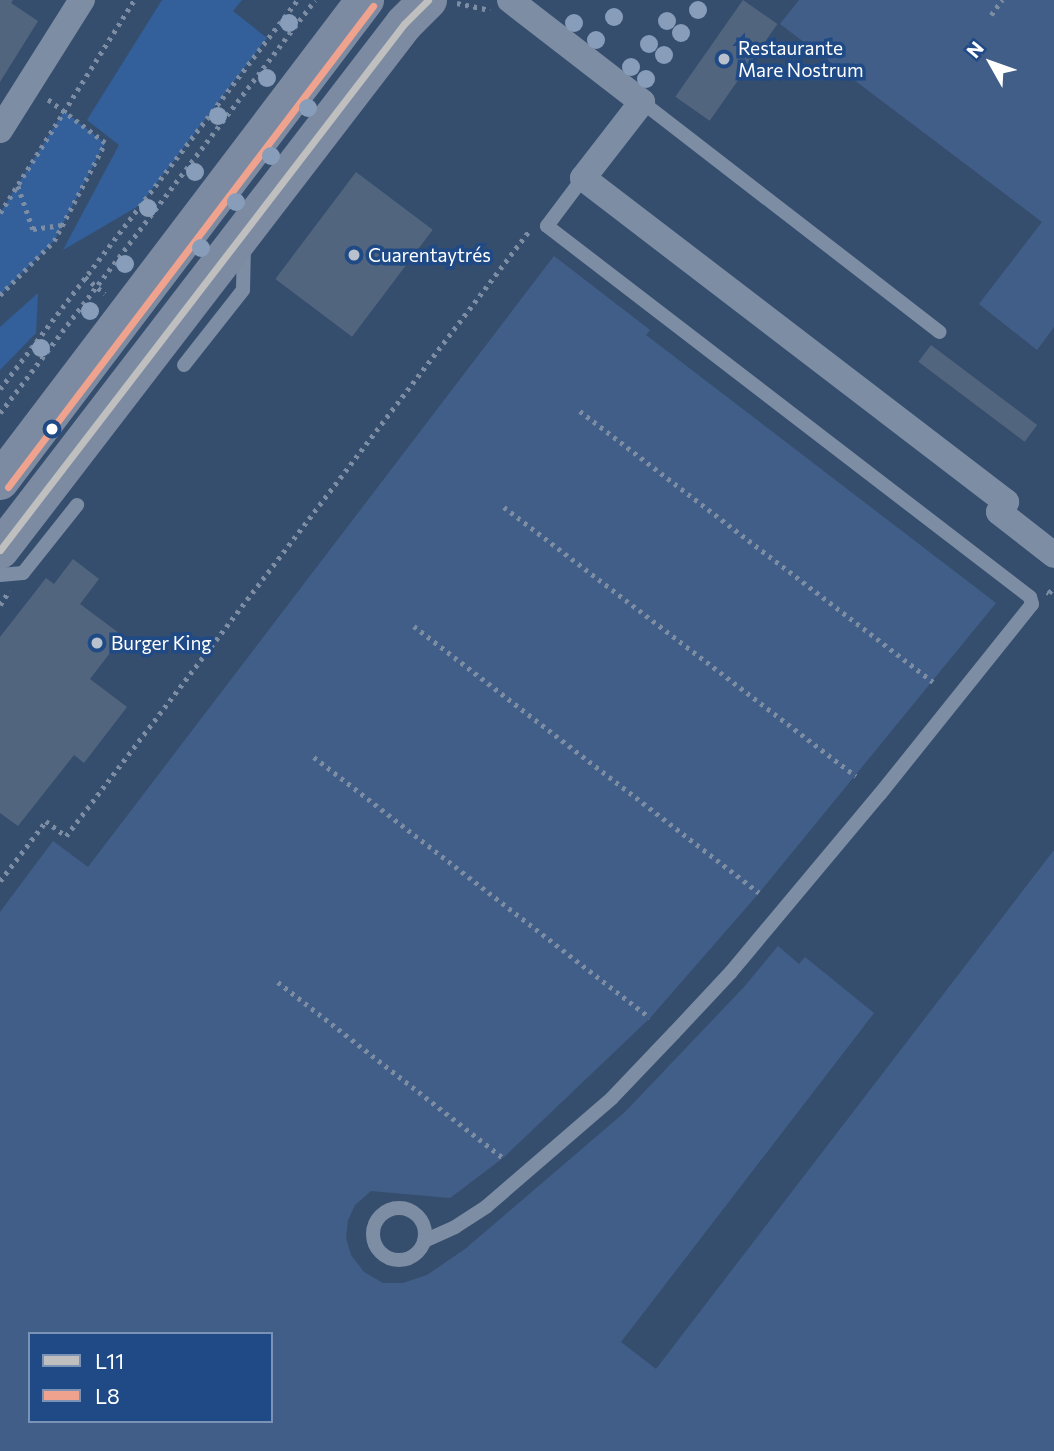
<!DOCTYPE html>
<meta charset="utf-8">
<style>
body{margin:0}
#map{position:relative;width:1054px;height:1451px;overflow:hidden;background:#364e6e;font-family:Commissioner,sans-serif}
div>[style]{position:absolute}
.green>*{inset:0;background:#33609b}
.water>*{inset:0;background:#405e88}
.building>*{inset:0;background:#52657e;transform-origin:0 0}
.path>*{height:4.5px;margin-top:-2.25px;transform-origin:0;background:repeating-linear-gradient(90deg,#7d8ea4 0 3.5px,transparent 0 8.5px)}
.lane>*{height:14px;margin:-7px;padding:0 7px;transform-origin:7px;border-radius:7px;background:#7d8ea4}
.lane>.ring{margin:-7px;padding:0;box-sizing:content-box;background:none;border:14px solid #7d8ea4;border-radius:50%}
.street>*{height:26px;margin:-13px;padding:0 13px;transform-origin:13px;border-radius:13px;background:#7d8ea4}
.primary>*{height:38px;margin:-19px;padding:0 19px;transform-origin:19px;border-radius:19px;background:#7c8ba1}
.bus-1>*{height:7px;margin:-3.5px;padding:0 3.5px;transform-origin:3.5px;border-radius:3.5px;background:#bfbfbf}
.bus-2>*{height:7px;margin:-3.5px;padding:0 3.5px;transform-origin:3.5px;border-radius:3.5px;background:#efa38f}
.trees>*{width:18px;height:18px;margin:-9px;border-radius:50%;background:#889db9}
.dots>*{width:19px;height:19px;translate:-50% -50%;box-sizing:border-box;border:4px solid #1f4a85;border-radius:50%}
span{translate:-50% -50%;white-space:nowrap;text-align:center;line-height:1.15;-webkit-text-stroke:7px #1f4a85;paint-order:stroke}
.poi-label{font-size:19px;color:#fff}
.left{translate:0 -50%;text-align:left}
.legend{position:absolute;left:28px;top:1332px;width:245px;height:91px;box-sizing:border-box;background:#1f4a85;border:2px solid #7992b6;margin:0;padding:9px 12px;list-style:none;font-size:21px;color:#fff}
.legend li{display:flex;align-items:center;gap:14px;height:35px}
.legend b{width:35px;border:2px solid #7992b6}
.north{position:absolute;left:956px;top:28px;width:70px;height:70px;-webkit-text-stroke:5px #1f4a85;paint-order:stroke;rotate:310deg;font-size:19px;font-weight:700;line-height:28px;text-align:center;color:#fff}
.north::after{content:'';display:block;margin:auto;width:24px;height:32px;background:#fff;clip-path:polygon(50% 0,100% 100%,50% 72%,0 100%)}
</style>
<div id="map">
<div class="green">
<div style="clip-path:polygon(162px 0,242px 0,233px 11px,267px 38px,140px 205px,63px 250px,119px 145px,87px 120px)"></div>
<div style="clip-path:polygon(64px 111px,105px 143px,54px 241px,0 295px,0 213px)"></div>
<div style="clip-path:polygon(38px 293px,36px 333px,0 370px,0 327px)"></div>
</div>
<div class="water">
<div style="clip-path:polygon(799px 0,1054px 0,1054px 327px,1037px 350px,979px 304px,1042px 222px,780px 24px)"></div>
<div style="clip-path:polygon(evenodd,554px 256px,650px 330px,646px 335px,996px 603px,759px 893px,650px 1018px,503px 1158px,450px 1198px,371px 1191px,355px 1205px,348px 1220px,346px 1238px,351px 1255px,364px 1272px,383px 1283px,403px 1283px,427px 1275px,465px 1249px,625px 1112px,744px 987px,778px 946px,799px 964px,805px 957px,874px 1013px,621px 1342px,656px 1369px,1054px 850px,1054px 1451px,0 1451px,0 912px,53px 841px,88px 867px,554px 256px,30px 1334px,271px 1334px,271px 1421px,30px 1421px,30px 1334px)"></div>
</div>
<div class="building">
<div style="clip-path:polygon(0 0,13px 0,11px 3px,38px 21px,0 82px)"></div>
<div style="left:743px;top:0;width:42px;height:118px;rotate:35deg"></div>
<div style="left:356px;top:172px;width:96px;height:134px;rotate:37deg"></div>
<div style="left:931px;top:345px;width:133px;height:21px;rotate:37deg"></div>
<div style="clip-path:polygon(73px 559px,99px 579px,80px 604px,123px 636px,90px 679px,127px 707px,84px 763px,74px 755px,18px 826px,0 813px,0 637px,46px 578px,54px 584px)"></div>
</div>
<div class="path">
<div style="left:457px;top:3px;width:34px;rotate:12deg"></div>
<div style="left:991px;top:15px;width:19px;rotate:-54deg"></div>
<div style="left:18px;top:186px;width:46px;rotate:70.8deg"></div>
<div style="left:33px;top:229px;width:29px;rotate:-8deg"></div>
<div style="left:0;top:213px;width:252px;rotate:-57.8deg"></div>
<div style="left:85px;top:277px;width:26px;rotate:40deg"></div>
<div style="left:0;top:295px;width:76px;rotate:-45deg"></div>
<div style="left:54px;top:241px;width:110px;rotate:-62.5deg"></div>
<div style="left:105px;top:143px;width:73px;rotate:-142.8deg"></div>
<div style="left:0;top:389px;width:489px;rotate:-52.6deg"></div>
<div style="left:580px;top:411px;width:445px;rotate:37.5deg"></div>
<div style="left:0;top:413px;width:519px;rotate:-52.67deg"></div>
<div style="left:504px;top:507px;width:443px;rotate:37.4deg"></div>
<div style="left:1047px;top:592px;width:2px;rotate:27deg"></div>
<div style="left:1049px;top:593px;width:8px;rotate:-50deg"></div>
<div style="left:0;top:605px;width:17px;rotate:-57deg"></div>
<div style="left:414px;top:626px;width:436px;rotate:37.7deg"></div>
<div style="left:314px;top:757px;width:425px;rotate:37.8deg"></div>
<div style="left:0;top:881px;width:76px;rotate:-52.5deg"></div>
<div style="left:46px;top:821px;width:25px;rotate:37deg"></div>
<div style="left:66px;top:836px;width:762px;rotate:-52.57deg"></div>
<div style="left:278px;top:982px;width:286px;rotate:38deg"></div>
</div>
<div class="lane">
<div style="left:642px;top:102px;width:376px;rotate:37.7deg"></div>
<div style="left:184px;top:365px;width:95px;rotate:-51.8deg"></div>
<div style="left:243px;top:290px;width:44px;rotate:-88.7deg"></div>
<div style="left:0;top:575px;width:23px;rotate:-5deg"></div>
<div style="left:23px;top:573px;width:87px;rotate:-51.5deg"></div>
<div class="ring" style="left:373px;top:1208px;width:38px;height:38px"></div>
<div style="left:424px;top:1241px;width:34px;rotate:-24deg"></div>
<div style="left:455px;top:1227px;width:38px;rotate:-33deg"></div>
<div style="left:487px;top:1206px;width:165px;rotate:-40.8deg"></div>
<div style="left:612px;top:1098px;width:90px;rotate:-46.4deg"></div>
<div style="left:674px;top:1033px;width:83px;rotate:-46.9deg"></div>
<div style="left:731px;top:972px;width:232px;rotate:-50.1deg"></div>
<div style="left:880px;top:794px;width:243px;rotate:-51.3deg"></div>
<div style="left:1032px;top:604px;width:7px;rotate:-106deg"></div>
<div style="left:1030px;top:597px;width:609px;rotate:-142.47deg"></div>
<div style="left:547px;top:226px;width:60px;rotate:-53.1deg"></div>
</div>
<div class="street">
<div style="left:510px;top:0;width:167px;rotate:37.7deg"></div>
<div style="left:642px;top:102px;width:96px;rotate:127.8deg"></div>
<div style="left:583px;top:178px;width:533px;rotate:37.45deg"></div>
<div style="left:1006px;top:502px;width:12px;rotate:125deg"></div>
<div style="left:999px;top:512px;width:70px;rotate:38deg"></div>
<div style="left:0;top:130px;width:154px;rotate:-57.8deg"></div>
</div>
<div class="primary">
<div style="left:0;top:481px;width:604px;rotate:-52.81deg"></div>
<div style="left:0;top:550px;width:663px;rotate:-52.47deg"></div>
<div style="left:404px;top:24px;width:34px;rotate:-45deg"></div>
</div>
<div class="bus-1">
<div style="left:0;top:550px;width:663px;rotate:-52.47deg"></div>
<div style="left:404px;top:24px;width:34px;rotate:-45deg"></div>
</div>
<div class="bus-2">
<div style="left:8px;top:487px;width:604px;rotate:-52.81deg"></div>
</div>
<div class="trees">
<div style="left:698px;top:10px"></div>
<div style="left:614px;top:17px"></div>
<div style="left:667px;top:21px"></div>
<div style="left:289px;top:23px"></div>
<div style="left:574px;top:23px"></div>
<div style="left:681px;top:33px"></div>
<div style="left:596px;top:40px"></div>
<div style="left:649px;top:44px"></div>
<div style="left:664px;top:55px"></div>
<div style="left:631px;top:67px"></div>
<div style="left:267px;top:78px"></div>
<div style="left:646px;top:79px"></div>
<div style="left:308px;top:108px"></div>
<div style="left:218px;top:116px"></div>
<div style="left:271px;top:156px"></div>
<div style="left:195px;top:172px"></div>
<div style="left:236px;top:202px"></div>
<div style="left:148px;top:208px"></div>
<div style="left:201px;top:248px"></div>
<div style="left:125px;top:264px"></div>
<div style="left:90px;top:311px"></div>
<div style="left:41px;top:348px"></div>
</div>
<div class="dots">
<div style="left:724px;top:59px;background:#b9c1cc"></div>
<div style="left:354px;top:255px;background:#b9c1cc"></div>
<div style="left:52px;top:429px;background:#fff"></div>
<div style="left:97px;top:643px;background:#b9c1cc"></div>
</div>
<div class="poi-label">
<span class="left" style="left:738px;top:59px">Restaurante<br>Mare Nostrum</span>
<span class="left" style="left:368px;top:255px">Cuarentaytrés</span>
<span class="left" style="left:111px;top:643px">Burger King</span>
</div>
<ul class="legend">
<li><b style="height:9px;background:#bfbfbf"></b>L11</li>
<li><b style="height:9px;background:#efa38f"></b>L8</li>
</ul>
<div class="north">N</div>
</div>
